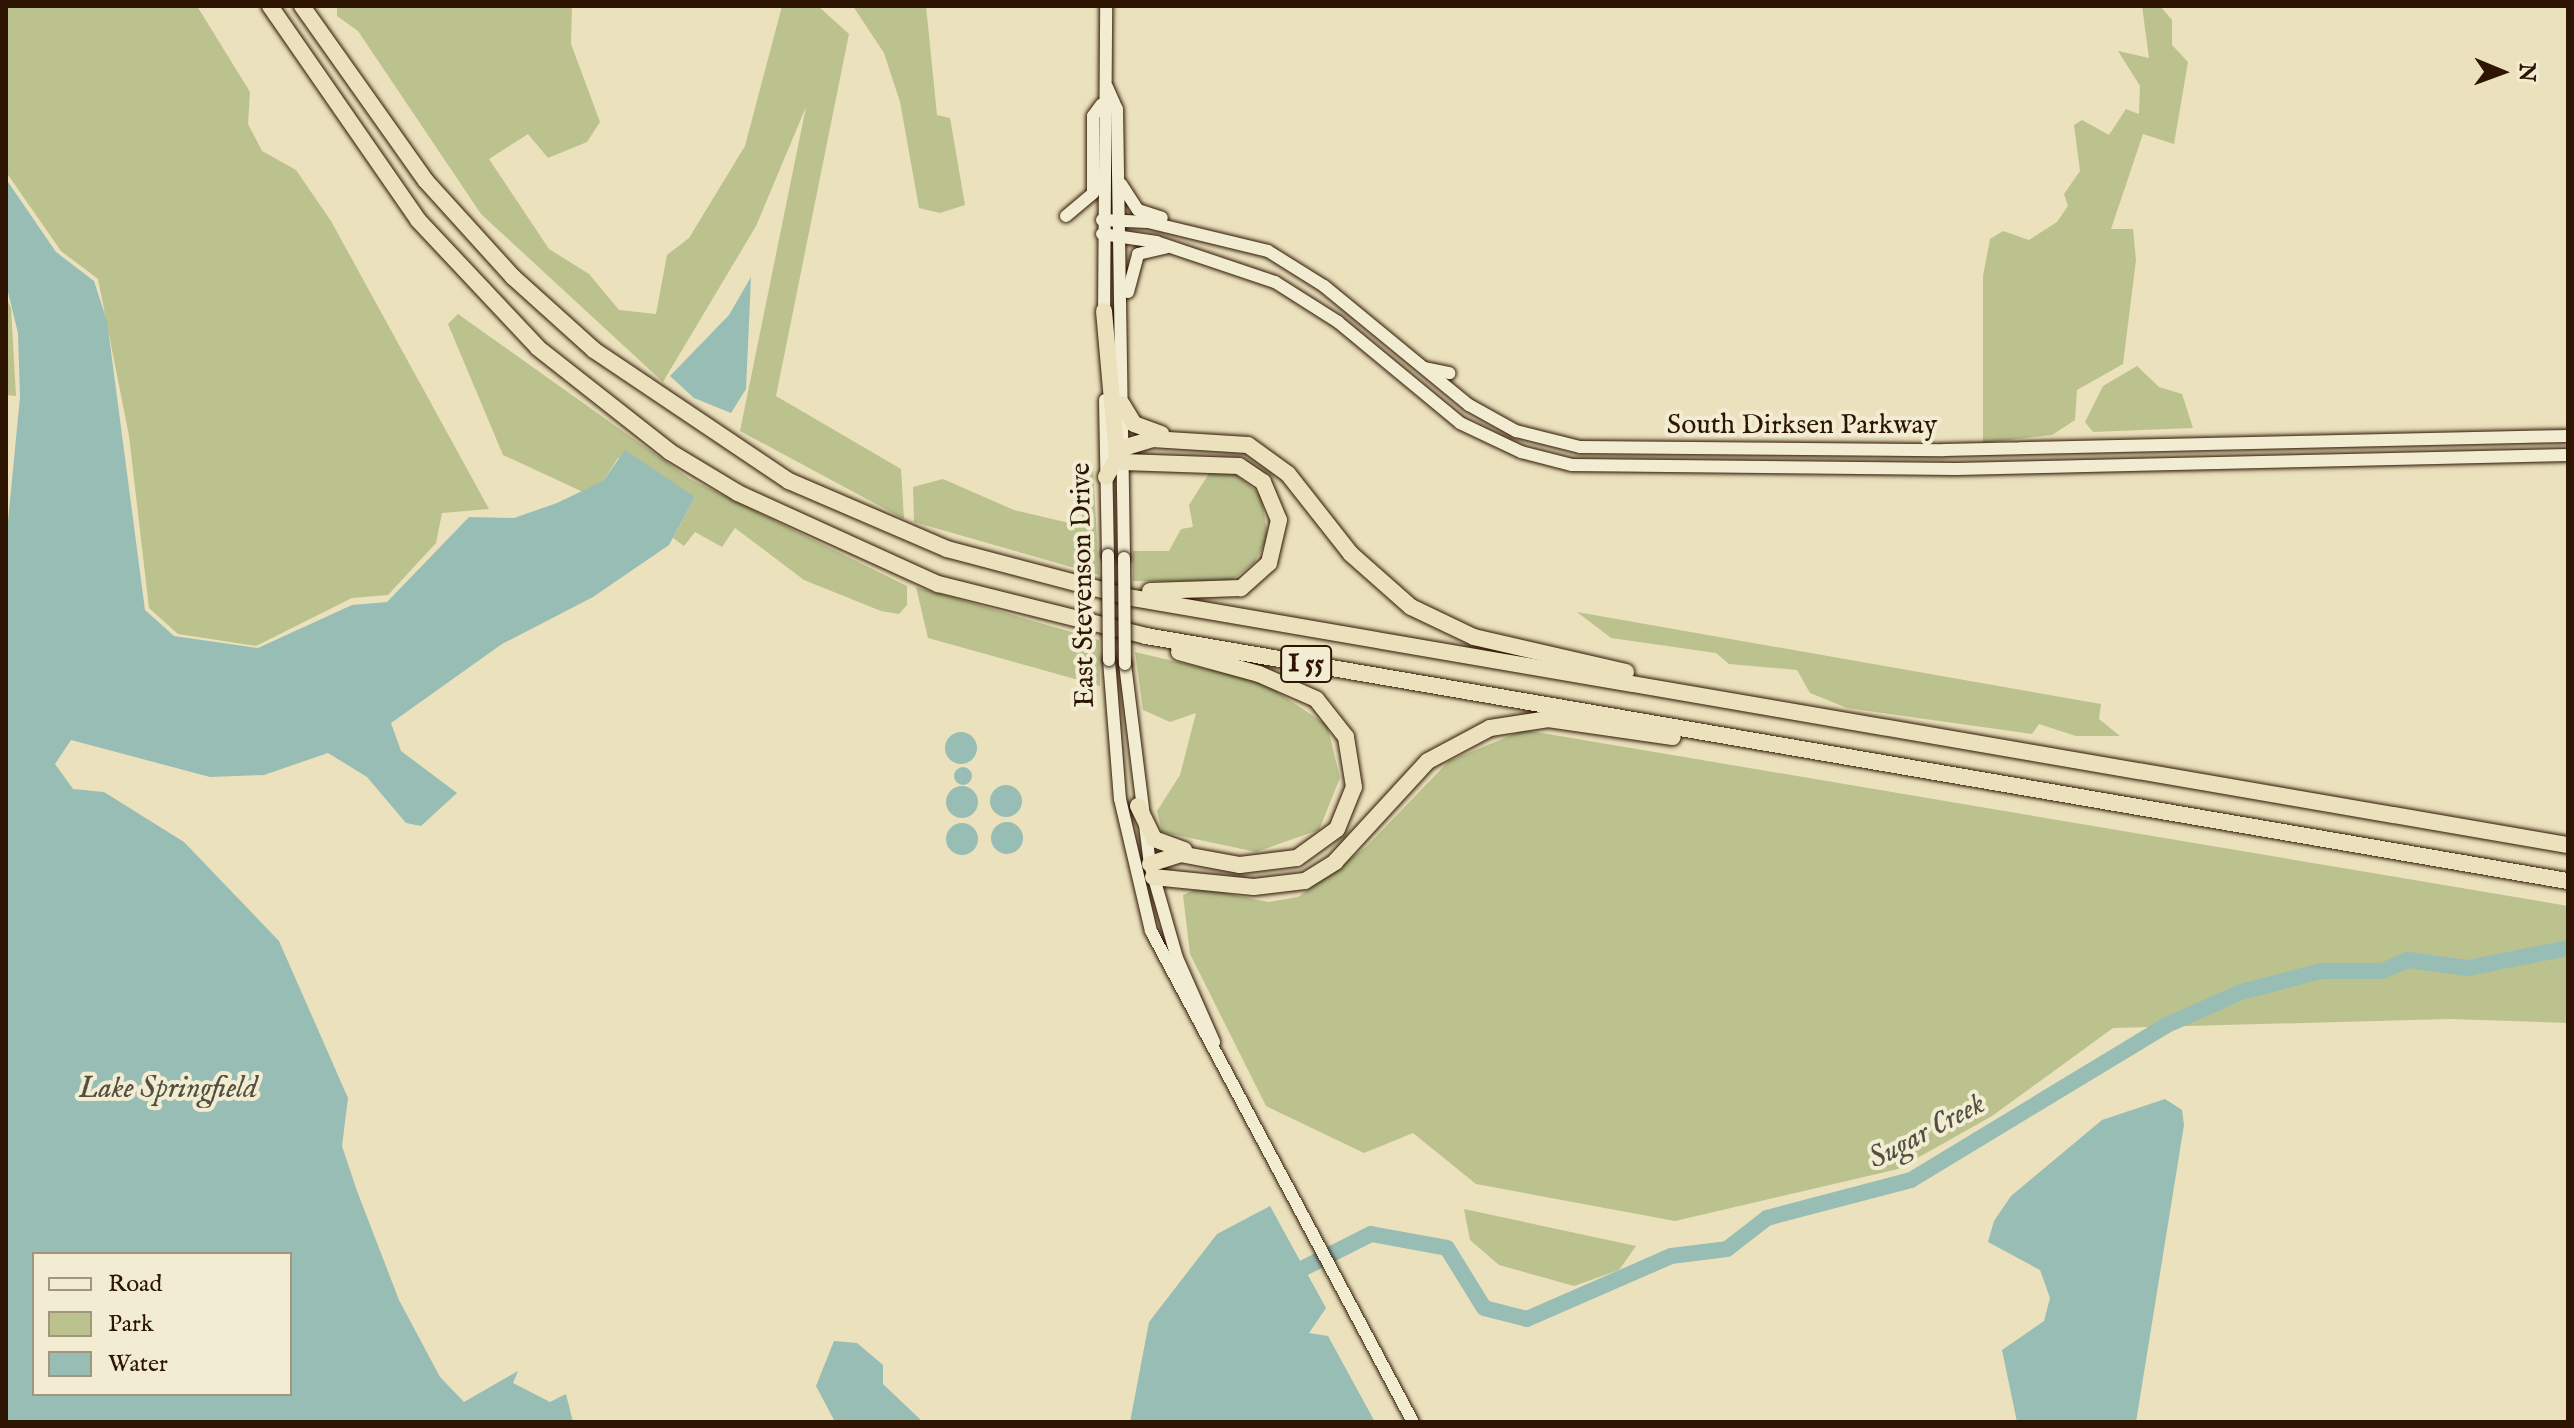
<!DOCTYPE html>
<style>
body{margin:0}
#map{position:relative;width:2574px;height:1428px;overflow:hidden;background:#ebe1bc;font-family:"IM FELL English",serif}
div>[style]{position:absolute}
.green>*{inset:0;background:#bbc28e}
.water>*{inset:0;background:#98bdb4}
.round{border-radius:50%}
.river>*{height:16px;margin:-8px;padding:0 8px;transform-origin:8px;border-radius:8px;background:#98bdb4}
.roads{filter:drop-shadow(0 0 2px #2d1502) drop-shadow(0 0 2px #2d1502)}
.secondary>*{height:12px;margin:-6px;padding:0 6px;transform-origin:6px;border-radius:6px;background:#f2ecd3}
.highway>*{height:16px;margin:-8px;padding:0 8px;transform-origin:8px;border-radius:8px;background:#ebe1bc}
.bridges{filter:drop-shadow(0 0 2px #2d1502) drop-shadow(0 0 2px #2d1502)}
.secondary-bridge>*{height:12px;margin:-6px;padding:0 6px;transform-origin:6px;border-radius:6px;background:#f2ecd3}
span{translate:-50% -50%;white-space:nowrap;text-align:center;line-height:1.15;-webkit-text-stroke:8px #f2ecd3;paint-order:stroke}
.shield-label span{padding:2px 6px;background:#f2ecd3;border:2px solid;border-radius:6px;-webkit-text-stroke-width:0}
.shield-label{font-size:26px;color:#2d1502;font-weight:700}
.street-label{font-size:28px;color:#2d1502}
.water-label{font-size:30px;color:#525040;font-style:italic}
.frame{position:absolute;inset:0;border:8px solid #2d1502;pointer-events:none}
.legend{position:absolute;left:32px;top:1252px;width:260px;height:144px;box-sizing:border-box;background:#f2ecd3;border:2px solid #a3967f;margin:0;padding:10px 14px;list-style:none;font-size:24px;color:#2d1502}
.legend li{display:flex;align-items:center;gap:16px;height:40px}
.legend b{width:40px;border:2px solid #a3967f}
.north{position:absolute;left:2462px;top:32px;width:80px;height:80px;-webkit-text-stroke:6px #f2ecd3;paint-order:stroke;rotate:91deg;font-size:22px;font-weight:700;line-height:32px;text-align:center;color:#2d1502}
.north::after{content:'';display:block;margin:auto;width:28px;height:36px;background:#2d1502;clip-path:polygon(50% 0,100% 100%,50% 72%,0 100%)}
</style>
<div id="map">
<div class="green">
<div style="clip-path:polygon(6px 6px,197px 6px,250px 92px,248px 124px,262px 151px,296px 170px,331px 221px,489px 509px,442px 513px,436px 543px,388px 595px,352px 598px,256px 646px,178px 634px,149px 608px,129px 436px,98px 279px,61px 251px,6px 172px)"></div>
<div style="clip-path:polygon(337px 6px,572px 6px,571px 44px,600px 122px,587px 142px,548px 158px,528px 134px,489px 159px,549px 249px,589px 274px,619px 310px,656px 314px,667px 255px,689px 238px,745px 146px,782px 6px,818px 6px,849px 34px,776px 396px,901px 469px,904px 519px,740px 431px,806px 107px,756px 226px,663px 382px,481px 214px,358px 31px,337px 16px)"></div>
<div style="clip-path:polygon(853px 6px,926px 6px,937px 115px,950px 118px,965px 205px,940px 213px,919px 208px,900px 102px,884px 53px)"></div>
<div style="clip-path:polygon(2142px 6px,2160px 6px,2172px 20px,2172px 45px,2188px 62px,2174px 144px,2143px 134px,2111px 229px,2133px 229px,2136px 260px,2123px 364px,2077px 390px,2075px 420px,2052px 435px,1983px 443px,1983px 276px,1990px 239px,2003px 231px,2029px 240px,2057px 222px,2068px 206px,2064px 194px,2080px 171px,2074px 125px,2082px 120px,2109px 135px,2126px 109px,2139px 114px,2140px 86px,2118px 51px,2149px 58px)"></div>
<div style="clip-path:polygon(6px 297px,11px 308px,16px 396px,6px 395px)"></div>
<div style="clip-path:polygon(458px 314px,690px 479px,907px 586px,907px 605px,899px 614px,881px 611px,804px 580px,735px 528px,722px 547px,695px 532px,684px 546px,673px 538px,695px 497px,618px 458px,603px 481px,583px 492px,503px 455px,448px 324px)"></div>
<div style="clip-path:polygon(2137px 366px,2159px 387px,2182px 394px,2193px 428px,2093px 432px,2085px 422px,2103px 386px)"></div>
<div style="clip-path:polygon(1093px 467px,1099px 575px,914px 522px,913px 487px,943px 479px,1014px 510px,1082px 526px,1082px 470px)"></div>
<div style="clip-path:polygon(1210px 472px,1232px 472px,1261px 495px,1268px 538px,1254px 563px,1229px 582px,1133px 581px,1133px 551px,1169px 551px,1181px 529px,1193px 527px,1189px 505px)"></div>
<div style="clip-path:polygon(916px 587px,1099px 640px,1100px 686px,928px 638px)"></div>
<div style="clip-path:polygon(1577px 612px,2101px 704px,2099px 719px,2120px 736px,2076px 736px,2039px 724px,2032px 734px,1847px 708px,1810px 693px,1797px 670px,1729px 664px,1716px 653px,1611px 638px)"></div>
<div style="clip-path:polygon(1135px 652px,1262px 682px,1327px 725px,1340px 778px,1319px 830px,1256px 852px,1162px 832px,1157px 811px,1180px 775px,1196px 713px,1170px 722px,1143px 710px)"></div>
<div style="clip-path:polygon(1524px 730px,2568px 906px,2568px 1023px,2450px 1019px,2113px 1028px,1992px 1116px,1898px 1169px,1675px 1221px,1476px 1184px,1413px 1133px,1364px 1153px,1266px 1106px,1190px 954px,1183px 895px,1199px 888px,1268px 902px,1298px 897px,1366px 847px,1449px 761px)"></div>
<div style="clip-path:polygon(1464px 1209px,1636px 1246px,1619px 1270px,1574px 1286px,1499px 1265px,1470px 1240px)"></div>
</div>
<div class="water">
<div style="clip-path:polygon(evenodd,6px 179px,56px 252px,94px 281px,107px 321px,145px 610px,174px 636px,258px 648px,352px 605px,387px 602px,469px 517px,514px 518px,557px 503px,603px 481px,625px 450px,695px 497px,669px 545px,593px 597px,502px 644px,391px 723px,401px 751px,457px 793px,421px 826px,406px 823px,367px 777px,328px 753px,264px 775px,210px 777px,71px 740px,55px 764px,73px 789px,104px 792px,184px 842px,279px 941px,348px 1098px,342px 1146px,357px 1191px,399px 1300px,440px 1377px,464px 1402px,518px 1371px,513px 1383px,550px 1402px,566px 1394px,573px 1422px,6px 1422px,6px 542px,20px 397px,18px 333px,6px 284px,6px 179px,290px 1254px,290px 1394px,34px 1394px,34px 1254px,290px 1254px)"></div>
<div style="clip-path:polygon(751px 277px,746px 389px,731px 413px,694px 398px,670px 376px,729px 315px)"></div>
<div class="round" style="left:945px;top:732px;width:32px;height:32px"></div>
<div class="round" style="left:954px;top:767px;width:18px;height:18px"></div>
<div class="round" style="left:990px;top:785px;width:32px;height:32px"></div>
<div class="round" style="left:946px;top:786px;width:32px;height:32px"></div>
<div class="round" style="left:991px;top:822px;width:32px;height:32px"></div>
<div class="round" style="left:946px;top:823px;width:32px;height:32px"></div>
<div style="clip-path:polygon(2165px 1099px,2182px 1110px,2184px 1125px,2136px 1422px,2017px 1422px,2002px 1350px,2044px 1321px,2050px 1298px,2040px 1270px,1988px 1242px,1994px 1221px,2011px 1196px,2102px 1120px)"></div>
<div style="clip-path:polygon(1270px 1206px,1326px 1308px,1309px 1333px,1328px 1336px,1375px 1422px,1130px 1422px,1149px 1322px,1217px 1234px)"></div>
<div style="clip-path:polygon(834px 1341px,857px 1343px,883px 1365px,883px 1384px,923px 1422px,835px 1422px,816px 1386px)"></div>
</div>
<div class="river">
<div style="left:1296px;top:1272px;width:84px;rotate:-26.9deg"></div>
<div style="left:1371px;top:1234px;width:77px;rotate:10.4deg"></div>
<div style="left:1447px;top:1248px;width:70px;rotate:58.3deg"></div>
<div style="left:1484px;top:1308px;width:44px;rotate:14.3deg"></div>
<div style="left:1527px;top:1319px;width:157px;rotate:-23.6deg"></div>
<div style="left:1671px;top:1256px;width:56px;rotate:-7.1deg"></div>
<div style="left:1727px;top:1249px;width:51px;rotate:-37.8deg"></div>
<div style="left:1767px;top:1218px;width:149px;rotate:-14.8deg"></div>
<div style="left:1911px;top:1180px;width:299px;rotate:-31.2deg"></div>
<div style="left:2167px;top:1025px;width:81px;rotate:-24deg"></div>
<div style="left:2241px;top:992px;width:83px;rotate:-14.7deg"></div>
<div style="left:2321px;top:971px;width:61px"></div>
<div style="left:2382px;top:971px;width:28px;rotate:-23deg"></div>
<div style="left:2408px;top:960px;width:61px;rotate:7.6deg"></div>
<div style="left:2468px;top:968px;width:102px;rotate:-11.3deg"></div>
</div>
<div class="roads">
<div class="secondary">
<div style="left:1107px;top:87px;width:24px;rotate:66deg"></div>
<div style="left:1117px;top:109px;width:449px;rotate:89.1deg"></div>
<div style="left:1121px;top:184px;width:31px;rotate:57deg"></div>
<div style="left:1138px;top:210px;width:25px;rotate:18deg"></div>
<div style="left:1066px;top:216px;width:35px;rotate:-40deg"></div>
<div style="left:1093px;top:193px;width:77px;rotate:-90deg"></div>
<div style="left:1093px;top:116px;width:14px;rotate:-54deg"></div>
<div style="left:1102px;top:220px;width:46px;rotate:2.5deg"></div>
<div style="left:1148px;top:222px;width:123px;rotate:13.6deg"></div>
<div style="left:1268px;top:251px;width:66px;rotate:32deg"></div>
<div style="left:1324px;top:286px;width:188px;rotate:39.4deg"></div>
<div style="left:1469px;top:405px;width:54px;rotate:29deg"></div>
<div style="left:1516px;top:431px;width:66px;rotate:14deg"></div>
<div style="left:1580px;top:447px;width:364px;rotate:0.5deg"></div>
<div style="left:1944px;top:450px;width:624px;rotate:-1.29deg"></div>
<div style="left:1102px;top:234px;width:55px;rotate:8.4deg"></div>
<div style="left:1156px;top:242px;width:126px;rotate:18.6deg"></div>
<div style="left:1275px;top:282px;width:75px;rotate:32.4deg"></div>
<div style="left:1338px;top:322px;width:158px;rotate:39.6deg"></div>
<div style="left:1460px;top:423px;width:68px;rotate:25.4deg"></div>
<div style="left:1521px;top:452px;width:53px;rotate:14.3deg"></div>
<div style="left:1572px;top:465px;width:384px;rotate:0.6deg"></div>
<div style="left:1956px;top:469px;width:612px;rotate:-1.31deg"></div>
<div style="left:1128px;top:292px;width:39px;rotate:-75deg"></div>
<div style="left:1138px;top:254px;width:28px;rotate:-13deg"></div>
<div style="left:1104px;top:318px;width:312px;rotate:-89.6deg"></div>
<div style="left:1425px;top:368px;width:25px;rotate:12deg"></div>
<div style="left:1105px;top:400px;width:155px;rotate:88.9deg"></div>
<div style="left:1109px;top:660px;width:139px;rotate:85.5deg"></div>
<div style="left:1120px;top:799px;width:136px;rotate:76.8deg"></div>
<div style="left:1151px;top:931px;width:557px;rotate:61.92deg"></div>
<div style="left:1125px;top:664px;width:202px;rotate:82.9deg"></div>
<div style="left:1150px;top:864px;width:98px;rotate:74deg"></div>
<div style="left:1177px;top:958px;width:92px;rotate:66.2deg"></div>
</div>
<div class="highway">
<div style="left:270px;top:6px;width:260px;rotate:55.3deg"></div>
<div style="left:418px;top:220px;width:175px;rotate:46.8deg"></div>
<div style="left:538px;top:348px;width:168px;rotate:38.2deg"></div>
<div style="left:670px;top:452px;width:79px;rotate:31.1deg"></div>
<div style="left:738px;top:493px;width:220px;rotate:24.5deg"></div>
<div style="left:938px;top:584px;width:214px;rotate:14deg"></div>
<div style="left:1146px;top:636px;width:1443px;rotate:9.78deg"></div>
<div style="left:302px;top:6px;width:214px;rotate:54.7deg"></div>
<div style="left:426px;top:181px;width:130px;rotate:47.8deg"></div>
<div style="left:513px;top:277px;width:109px;rotate:42deg"></div>
<div style="left:594px;top:350px;width:235px;rotate:33.9deg"></div>
<div style="left:789px;top:481px;width:172px;rotate:23.3deg"></div>
<div style="left:947px;top:549px;width:192px;rotate:14.8deg"></div>
<div style="left:1133px;top:598px;width:1456px;rotate:9.77deg"></div>
<div style="left:1104px;top:311px;width:146px;rotate:84.9deg"></div>
<div style="left:1117px;top:456px;width:8px;rotate:45deg"></div>
<div style="left:1123px;top:462px;width:116px;rotate:2deg"></div>
<div style="left:1239px;top:466px;width:29px;rotate:34deg"></div>
<div style="left:1263px;top:482px;width:41px;rotate:67.2deg"></div>
<div style="left:1279px;top:520px;width:44px;rotate:103.1deg"></div>
<div style="left:1269px;top:563px;width:38px;rotate:138deg"></div>
<div style="left:1241px;top:588px;width:91px;rotate:178.1deg"></div>
<div style="left:1122px;top:404px;width:23px;rotate:59deg"></div>
<div style="left:1134px;top:424px;width:29px;rotate:20deg"></div>
<div style="left:1106px;top:477px;width:34px;rotate:-60deg"></div>
<div style="left:1123px;top:448px;width:30px;rotate:-17deg"></div>
<div style="left:1152px;top:439px;width:96px;rotate:3.6deg"></div>
<div style="left:1248px;top:445px;width:49px;rotate:35.9deg"></div>
<div style="left:1288px;top:474px;width:102px;rotate:51.8deg"></div>
<div style="left:1351px;top:554px;width:80px;rotate:41.5deg"></div>
<div style="left:1411px;top:607px;width:70px;rotate:25.5deg"></div>
<div style="left:1474px;top:637px;width:156px;rotate:13deg"></div>
<div style="left:1138px;top:806px;width:37px;rotate:64deg"></div>
<div style="left:1154px;top:839px;width:32px;rotate:20deg"></div>
<div style="left:1150px;top:864px;width:32px;rotate:-18deg"></div>
<div style="left:1180px;top:854px;width:61px;rotate:10.4deg"></div>
<div style="left:1240px;top:865px;width:57px;rotate:-7deg"></div>
<div style="left:1297px;top:858px;width:49px;rotate:-35.9deg"></div>
<div style="left:1337px;top:829px;width:45px;rotate:-68deg"></div>
<div style="left:1354px;top:787px;width:51px;rotate:-99.1deg"></div>
<div style="left:1346px;top:737px;width:48px;rotate:-128.3deg"></div>
<div style="left:1316px;top:699px;width:62px;rotate:-156.3deg"></div>
<div style="left:1259px;top:674px;width:83px;rotate:-164.6deg"></div>
<div style="left:1153px;top:877px;width:101px;rotate:5.7deg"></div>
<div style="left:1254px;top:887px;width:51px;rotate:-6.7deg"></div>
<div style="left:1305px;top:881px;width:36px;rotate:-32deg"></div>
<div style="left:1335px;top:862px;width:137px;rotate:-47.4deg"></div>
<div style="left:1428px;top:761px;width:70px;rotate:-28deg"></div>
<div style="left:1490px;top:728px;width:59px;rotate:-8.8deg"></div>
<div style="left:1548px;top:719px;width:126px;rotate:8.2deg"></div>
</div>
</div>
<div class="bridges">
<div class="secondary-bridge">
<div style="left:1108px;top:555px;width:105px;rotate:89.5deg"></div>
<div style="left:1124px;top:558px;width:106px;rotate:89.5deg"></div>
</div>
</div>
<div class="shield-label">
<span style="left:1306px;top:664px">I 55</span>
</div>
<div class="street-label">
<span style="left:1802px;top:426px">South Dirksen Parkway</span>
<span style="left:1084px;top:585px;rotate:-91deg">East Stevenson Drive</span>
</div>
<div class="water-label">
<span style="left:168px;top:1089px">Lake Springfield</span>
<span style="left:1927px;top:1132px;rotate:-28deg">Sugar Creek</span>
</div>
<div class="frame"></div>
<ul class="legend">
<li><b style="height:10px;background:#f2ecd3"></b>Road</li>
<li><b style="height:22px;background:#bbc28e"></b>Park</li>
<li><b style="height:22px;background:#98bdb4"></b>Water</li>
</ul>
<div class="north">N</div>
</div>
